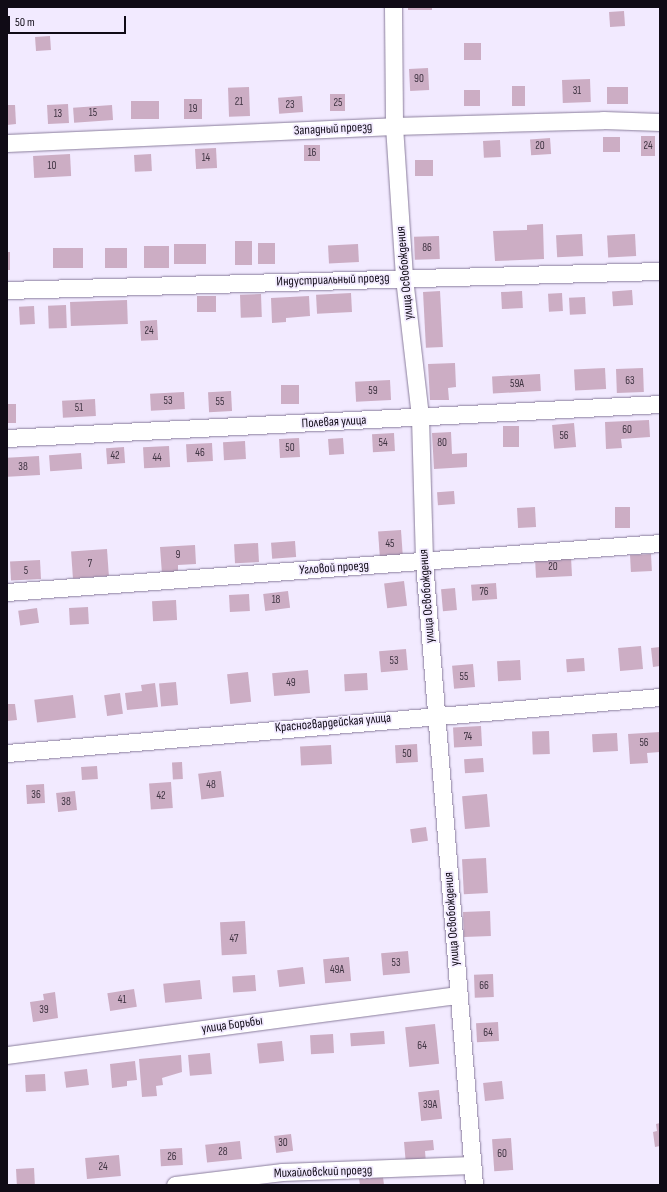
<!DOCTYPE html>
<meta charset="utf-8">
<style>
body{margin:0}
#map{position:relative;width:667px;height:1192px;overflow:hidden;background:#f2eaff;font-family:"Sofia Sans Condensed",sans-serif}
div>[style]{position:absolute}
.building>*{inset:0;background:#ccadc4;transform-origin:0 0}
.roads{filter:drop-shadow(0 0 1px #8a7d9c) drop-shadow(0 0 1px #8a7d9c)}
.street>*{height:17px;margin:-8.5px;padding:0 8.5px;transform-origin:8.5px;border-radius:8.5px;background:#fff}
span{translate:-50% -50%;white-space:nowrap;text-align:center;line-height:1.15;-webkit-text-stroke:3.5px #f2eaff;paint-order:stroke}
.number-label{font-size:11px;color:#3f3442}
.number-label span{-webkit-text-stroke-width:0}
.street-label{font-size:13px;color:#100b16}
.frame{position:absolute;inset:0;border:8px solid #100b16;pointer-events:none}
.scale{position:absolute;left:8px;top:16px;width:118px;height:18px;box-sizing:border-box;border:2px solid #100b16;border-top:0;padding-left:5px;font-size:12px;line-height:14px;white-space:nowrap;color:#100b16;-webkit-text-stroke:3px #f2eaff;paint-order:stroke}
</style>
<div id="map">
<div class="building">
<div style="left:408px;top:7px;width:24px;height:3px"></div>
<div style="left:624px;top:11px;width:15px;height:15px;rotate:86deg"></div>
<div style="left:50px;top:36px;width:14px;height:15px;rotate:86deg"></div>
<div style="left:481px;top:43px;width:17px;height:17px;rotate:90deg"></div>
<div style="left:428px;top:68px;width:22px;height:19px;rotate:87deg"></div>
<div style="left:590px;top:79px;width:23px;height:28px;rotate:88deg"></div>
<div style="left:512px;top:86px;width:13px;height:20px"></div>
<div style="left:249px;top:87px;width:29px;height:21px;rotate:88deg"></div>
<div style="left:628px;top:87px;width:17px;height:21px;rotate:90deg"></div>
<div style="left:480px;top:90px;width:16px;height:16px;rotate:90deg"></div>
<div style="left:345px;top:94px;width:17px;height:15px;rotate:90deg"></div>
<div style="left:302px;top:96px;width:16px;height:24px;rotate:86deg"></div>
<div style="left:184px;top:99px;width:18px;height:20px"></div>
<div style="left:159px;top:101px;width:18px;height:28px;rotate:90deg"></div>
<div style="left:68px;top:104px;width:19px;height:21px;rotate:87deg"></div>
<div style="clip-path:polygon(7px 105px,15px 105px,16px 124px,7px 125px)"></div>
<div style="left:112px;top:105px;width:15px;height:39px;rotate:86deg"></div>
<div style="left:641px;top:136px;width:14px;height:20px"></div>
<div style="left:620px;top:137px;width:15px;height:17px;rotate:90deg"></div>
<div style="left:550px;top:138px;width:16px;height:20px;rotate:86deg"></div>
<div style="left:500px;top:140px;width:17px;height:17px;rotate:87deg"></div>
<div style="left:320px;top:145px;width:16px;height:16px;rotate:90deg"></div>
<div style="left:216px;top:148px;width:20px;height:21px;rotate:87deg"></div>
<div style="left:70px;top:154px;width:22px;height:37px;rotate:87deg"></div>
<div style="left:151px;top:154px;width:17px;height:17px;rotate:87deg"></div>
<div style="left:433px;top:160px;width:16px;height:18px;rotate:90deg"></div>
<div style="clip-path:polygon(543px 224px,544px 259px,495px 261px,493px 231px,527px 230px,527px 225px)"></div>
<div style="left:582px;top:234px;width:22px;height:26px;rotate:87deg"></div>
<div style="left:635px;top:234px;width:22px;height:28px;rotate:87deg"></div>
<div style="left:439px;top:236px;width:23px;height:25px;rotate:88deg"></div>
<div style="left:252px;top:241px;width:24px;height:17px;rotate:90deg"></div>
<div style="left:275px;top:243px;width:21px;height:17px;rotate:90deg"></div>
<div style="left:206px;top:244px;width:20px;height:32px;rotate:90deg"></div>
<div style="left:358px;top:244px;width:18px;height:30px;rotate:87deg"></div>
<div style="left:144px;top:246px;width:25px;height:22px"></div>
<div style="left:83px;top:248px;width:20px;height:30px;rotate:90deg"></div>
<div style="left:127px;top:248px;width:20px;height:22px;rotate:90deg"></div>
<div style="left:7px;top:252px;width:3px;height:18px"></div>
<div style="left:632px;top:290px;width:15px;height:20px;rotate:86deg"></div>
<div style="left:440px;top:291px;width:56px;height:17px;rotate:87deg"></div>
<div style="left:522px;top:291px;width:17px;height:21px;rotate:87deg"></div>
<div style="left:351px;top:293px;width:19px;height:35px;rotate:87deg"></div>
<div style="left:562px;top:293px;width:18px;height:14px;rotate:87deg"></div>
<div style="left:261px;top:294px;width:23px;height:21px;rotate:88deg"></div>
<div style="left:216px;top:296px;width:16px;height:19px;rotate:90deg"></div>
<div style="clip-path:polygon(309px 296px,310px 316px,286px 318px,286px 322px,272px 323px,271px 298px)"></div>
<div style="left:585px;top:297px;width:17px;height:16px;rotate:87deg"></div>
<div style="left:127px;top:300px;width:24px;height:57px;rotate:88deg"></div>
<div style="left:66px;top:305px;width:23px;height:18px;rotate:88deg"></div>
<div style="left:34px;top:306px;width:18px;height:15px;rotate:87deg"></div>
<div style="left:157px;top:320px;width:20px;height:17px;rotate:87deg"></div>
<div style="clip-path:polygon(455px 363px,456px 387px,448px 388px,449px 400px,430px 400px,428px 364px)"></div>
<div style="left:605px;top:368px;width:21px;height:31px;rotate:87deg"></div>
<div style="left:643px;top:368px;width:24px;height:27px;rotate:88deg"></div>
<div style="left:540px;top:374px;width:17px;height:48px;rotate:87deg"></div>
<div style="left:390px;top:380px;width:20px;height:35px;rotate:87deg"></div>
<div style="left:281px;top:385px;width:18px;height:19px"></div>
<div style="left:231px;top:391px;width:20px;height:23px;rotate:87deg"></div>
<div style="left:184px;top:392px;width:17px;height:34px;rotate:87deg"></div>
<div style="left:95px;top:399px;width:17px;height:33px;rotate:87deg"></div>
<div style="left:7px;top:404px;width:9px;height:19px"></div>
<div style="clip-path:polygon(649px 420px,650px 437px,621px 439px,622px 448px,606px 449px,605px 422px)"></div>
<div style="left:574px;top:423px;width:24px;height:22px;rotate:85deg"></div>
<div style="left:503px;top:426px;width:16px;height:21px"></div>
<div style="clip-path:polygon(451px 432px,452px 454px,467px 453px,467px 467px,434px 469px,432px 433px)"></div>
<div style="left:394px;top:433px;width:18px;height:22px;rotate:87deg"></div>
<div style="left:299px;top:438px;width:19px;height:20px;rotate:87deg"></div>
<div style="left:343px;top:438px;width:16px;height:15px;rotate:86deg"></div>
<div style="left:245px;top:441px;width:18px;height:22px;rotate:87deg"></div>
<div style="left:212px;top:443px;width:18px;height:26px;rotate:87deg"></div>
<div style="left:169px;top:446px;width:21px;height:26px;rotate:87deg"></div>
<div style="left:124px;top:447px;width:16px;height:18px;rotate:86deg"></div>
<div style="left:81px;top:453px;width:16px;height:32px;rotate:86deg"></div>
<div style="left:39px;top:456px;width:19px;height:32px;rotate:87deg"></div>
<div style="left:454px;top:491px;width:13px;height:17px;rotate:86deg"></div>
<div style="left:535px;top:507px;width:20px;height:18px;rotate:87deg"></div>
<div style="left:615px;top:507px;width:15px;height:21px"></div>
<div style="left:401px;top:530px;width:27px;height:23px;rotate:86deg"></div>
<div style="left:295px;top:541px;width:16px;height:24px;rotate:86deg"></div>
<div style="left:258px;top:543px;width:19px;height:24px;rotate:87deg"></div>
<div style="clip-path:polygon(195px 545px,196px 564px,178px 565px,178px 573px,162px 574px,160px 547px)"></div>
<div style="left:107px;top:549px;width:27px;height:36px;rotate:86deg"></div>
<div style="left:651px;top:554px;width:17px;height:21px;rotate:87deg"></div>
<div style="left:571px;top:557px;width:19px;height:36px;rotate:87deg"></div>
<div style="left:40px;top:560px;width:19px;height:30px;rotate:87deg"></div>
<div style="left:404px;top:581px;width:25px;height:20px;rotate:83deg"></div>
<div style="left:496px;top:583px;width:16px;height:25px;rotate:86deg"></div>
<div style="left:455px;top:588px;width:22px;height:14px;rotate:85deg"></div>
<div style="left:288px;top:591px;width:17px;height:25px;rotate:83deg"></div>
<div style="left:249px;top:594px;width:17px;height:20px;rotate:87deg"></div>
<div style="left:176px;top:600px;width:20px;height:24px;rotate:87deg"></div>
<div style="left:88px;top:607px;width:17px;height:19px;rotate:87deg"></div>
<div style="left:37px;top:608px;width:15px;height:19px;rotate:82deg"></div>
<div style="left:641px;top:646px;width:23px;height:23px;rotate:85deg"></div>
<div style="clip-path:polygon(660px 647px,660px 666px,653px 667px,651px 648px)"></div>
<div style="left:406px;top:649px;width:21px;height:27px;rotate:85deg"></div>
<div style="left:584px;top:658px;width:13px;height:18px;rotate:86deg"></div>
<div style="left:520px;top:660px;width:20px;height:23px;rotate:87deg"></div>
<div style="left:473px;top:664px;width:23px;height:21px;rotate:85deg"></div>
<div style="left:308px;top:670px;width:23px;height:36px;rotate:85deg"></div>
<div style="left:248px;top:672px;width:30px;height:21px;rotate:84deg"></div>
<div style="left:367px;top:673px;width:17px;height:23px;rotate:87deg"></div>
<div style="left:176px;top:682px;width:23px;height:17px;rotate:85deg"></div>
<div style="clip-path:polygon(155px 683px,158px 707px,127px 710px,125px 693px,142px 691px,141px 685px)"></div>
<div style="left:120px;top:693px;width:21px;height:16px;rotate:82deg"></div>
<div style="left:73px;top:695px;width:23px;height:39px;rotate:83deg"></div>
<div style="clip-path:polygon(7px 704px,15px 704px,17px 720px,7px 721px)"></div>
<div style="left:481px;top:726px;width:20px;height:28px;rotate:87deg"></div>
<div style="left:549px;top:731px;width:23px;height:17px;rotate:88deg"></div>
<div style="clip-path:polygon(660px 732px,660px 752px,647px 753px,648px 763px,630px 764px,628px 734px)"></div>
<div style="left:617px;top:733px;width:18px;height:25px;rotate:87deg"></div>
<div style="left:417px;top:744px;width:18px;height:22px;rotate:87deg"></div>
<div style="left:331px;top:745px;width:19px;height:31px;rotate:87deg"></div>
<div style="left:483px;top:758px;width:14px;height:19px;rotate:86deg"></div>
<div style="left:182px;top:762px;width:17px;height:10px;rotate:87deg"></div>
<div style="left:97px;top:766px;width:13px;height:16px;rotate:86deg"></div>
<div style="left:221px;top:771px;width:26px;height:23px;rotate:83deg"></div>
<div style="left:171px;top:782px;width:26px;height:22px;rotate:86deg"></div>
<div style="left:44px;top:784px;width:19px;height:18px;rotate:87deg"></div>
<div style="left:75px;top:791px;width:19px;height:19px;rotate:84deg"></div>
<div style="left:487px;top:794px;width:33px;height:25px;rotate:85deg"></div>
<div style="left:426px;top:827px;width:14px;height:16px;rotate:82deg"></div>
<div style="left:486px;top:858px;width:35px;height:24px;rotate:87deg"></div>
<div style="left:490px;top:911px;width:25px;height:27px;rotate:88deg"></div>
<div style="left:245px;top:921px;width:33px;height:25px;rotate:87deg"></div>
<div style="left:408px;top:951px;width:22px;height:27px;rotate:85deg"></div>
<div style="left:349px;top:957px;width:24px;height:26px;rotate:85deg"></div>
<div style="left:303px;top:967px;width:17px;height:26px;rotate:83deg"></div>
<div style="left:493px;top:974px;width:23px;height:19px;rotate:88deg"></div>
<div style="left:255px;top:975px;width:16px;height:23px;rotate:86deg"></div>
<div style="left:200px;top:980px;width:19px;height:37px;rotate:84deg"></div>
<div style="left:134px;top:989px;width:18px;height:27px;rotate:81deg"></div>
<div style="clip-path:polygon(55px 992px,58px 1018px,33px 1022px,30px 1002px,44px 1000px,43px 994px)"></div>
<div style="left:498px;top:1022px;width:19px;height:22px;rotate:87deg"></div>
<div style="left:435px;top:1024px;width:40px;height:30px;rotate:84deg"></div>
<div style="left:384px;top:1031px;width:13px;height:34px;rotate:86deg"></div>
<div style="left:333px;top:1034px;width:19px;height:23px;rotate:87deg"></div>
<div style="left:282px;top:1041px;width:20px;height:25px;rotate:84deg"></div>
<div style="left:210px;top:1053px;width:21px;height:22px;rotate:85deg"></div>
<div style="clip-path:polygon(181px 1055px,182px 1072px,162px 1078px,163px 1085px,156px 1086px,157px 1096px,142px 1097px,139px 1059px)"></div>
<div style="clip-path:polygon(135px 1061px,137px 1080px,127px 1081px,127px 1086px,112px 1088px,110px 1064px)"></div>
<div style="left:87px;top:1069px;width:16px;height:23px;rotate:83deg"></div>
<div style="left:45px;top:1074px;width:17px;height:20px;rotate:87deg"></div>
<div style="left:502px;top:1081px;width:18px;height:19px;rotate:84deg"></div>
<div style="left:439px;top:1090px;width:29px;height:21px;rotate:84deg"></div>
<div style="clip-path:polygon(660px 1123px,660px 1146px,655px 1147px,653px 1132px,657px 1131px,656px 1124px)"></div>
<div style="left:291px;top:1134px;width:17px;height:17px;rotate:83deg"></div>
<div style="left:511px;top:1138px;width:32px;height:19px;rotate:86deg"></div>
<div style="clip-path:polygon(433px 1140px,434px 1150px,425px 1151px,426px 1163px,406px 1165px,404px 1142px)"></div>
<div style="left:240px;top:1141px;width:18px;height:35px;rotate:84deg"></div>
<div style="left:182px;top:1148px;width:17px;height:22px;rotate:87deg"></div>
<div style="left:119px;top:1155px;width:21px;height:34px;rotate:85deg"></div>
<div style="left:34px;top:1168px;width:17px;height:18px;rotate:87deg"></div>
<div style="clip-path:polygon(383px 1177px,384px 1185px,360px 1185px,359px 1179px)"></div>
</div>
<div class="roads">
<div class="street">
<div style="left:393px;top:7px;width:119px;rotate:89.5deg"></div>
<div style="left:394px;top:126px;width:152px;rotate:86.2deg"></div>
<div style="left:404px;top:278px;width:140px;rotate:83.4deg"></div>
<div style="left:420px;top:417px;width:145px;rotate:88.4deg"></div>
<div style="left:424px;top:562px;width:625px;rotate:85.41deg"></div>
<div style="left:7px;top:143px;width:387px;rotate:-2.5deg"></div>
<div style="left:394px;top:126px;width:209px;rotate:-1.6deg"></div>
<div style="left:603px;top:120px;width:57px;rotate:2deg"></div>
<div style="left:7px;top:290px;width:653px;rotate:-1.67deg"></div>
<div style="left:7px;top:438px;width:654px;rotate:-2.98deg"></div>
<div style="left:7px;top:592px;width:655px;rotate:-4.29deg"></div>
<div style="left:7px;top:753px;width:655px;rotate:-4.9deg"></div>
<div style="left:7px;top:1055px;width:454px;rotate:-7.6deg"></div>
<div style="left:175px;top:1185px;width:108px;rotate:-6.9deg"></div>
<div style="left:282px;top:1172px;width:190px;rotate:-2.1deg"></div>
</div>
</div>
<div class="number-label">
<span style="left:419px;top:79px">90</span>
<span style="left:577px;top:91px">31</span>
<span style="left:239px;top:102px">21</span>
<span style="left:338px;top:103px">25</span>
<span style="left:290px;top:105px">23</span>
<span style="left:193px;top:109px">19</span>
<span style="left:93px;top:113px">15</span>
<span style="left:58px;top:114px">13</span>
<span style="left:540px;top:146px">20</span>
<span style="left:648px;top:146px">24</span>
<span style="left:312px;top:153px">16</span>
<span style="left:206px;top:158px">14</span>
<span style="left:52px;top:166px">10</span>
<span style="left:427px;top:248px">86</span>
<span style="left:149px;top:331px">24</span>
<span style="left:630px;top:381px">63</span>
<span style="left:517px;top:384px">59А</span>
<span style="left:373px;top:391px">59</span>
<span style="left:168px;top:401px">53</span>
<span style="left:220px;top:402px">55</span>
<span style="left:79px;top:408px">51</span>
<span style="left:627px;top:430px">60</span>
<span style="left:564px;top:436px">56</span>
<span style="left:383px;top:443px">54</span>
<span style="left:442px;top:443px">80</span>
<span style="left:290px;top:448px">50</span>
<span style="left:200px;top:453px">46</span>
<span style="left:115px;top:456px">42</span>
<span style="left:157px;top:458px">44</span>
<span style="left:23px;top:467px">38</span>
<span style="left:390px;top:544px">45</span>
<span style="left:178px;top:555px">9</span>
<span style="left:90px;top:564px">7</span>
<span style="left:553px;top:567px">20</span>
<span style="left:26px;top:571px">5</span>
<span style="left:484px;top:592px">76</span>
<span style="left:276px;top:600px">18</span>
<span style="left:394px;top:661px">53</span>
<span style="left:464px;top:677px">55</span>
<span style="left:291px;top:683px">49</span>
<span style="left:468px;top:737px">74</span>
<span style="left:644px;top:743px">56</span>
<span style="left:407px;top:754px">50</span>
<span style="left:211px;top:785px">48</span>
<span style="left:36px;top:795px">36</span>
<span style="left:161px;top:796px">42</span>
<span style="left:66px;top:802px">38</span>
<span style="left:234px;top:939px">47</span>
<span style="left:396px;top:963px">53</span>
<span style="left:337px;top:970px">49А</span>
<span style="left:484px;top:986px">66</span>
<span style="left:122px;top:1000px">41</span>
<span style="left:44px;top:1010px">39</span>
<span style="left:488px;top:1033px">64</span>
<span style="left:422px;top:1046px">64</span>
<span style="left:430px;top:1105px">39А</span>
<span style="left:283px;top:1143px">30</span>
<span style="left:223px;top:1152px">28</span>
<span style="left:502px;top:1154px">60</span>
<span style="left:172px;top:1157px">26</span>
<span style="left:103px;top:1167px">24</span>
</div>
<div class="street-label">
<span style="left:333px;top:129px;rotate:-3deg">Западный проезд</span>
<span style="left:405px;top:273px;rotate:-95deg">улица Освобождения</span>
<span style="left:333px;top:280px;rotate:-2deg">Индустриальный проезд</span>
<span style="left:334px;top:422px;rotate:-3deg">Полевая улица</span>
<span style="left:334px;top:568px;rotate:-4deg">Угловой проезд</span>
<span style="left:427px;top:596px;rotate:-94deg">улица Освобождения</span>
<span style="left:333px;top:723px;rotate:-5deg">Красногвардейская улица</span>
<span style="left:452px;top:919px;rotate:-94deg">улица Освобождения</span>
<span style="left:232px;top:1025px;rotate:-8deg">улица Борьбы</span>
<span style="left:323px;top:1172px;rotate:-2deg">Михайловский проезд</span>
</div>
<div class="frame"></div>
<div class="scale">50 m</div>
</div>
